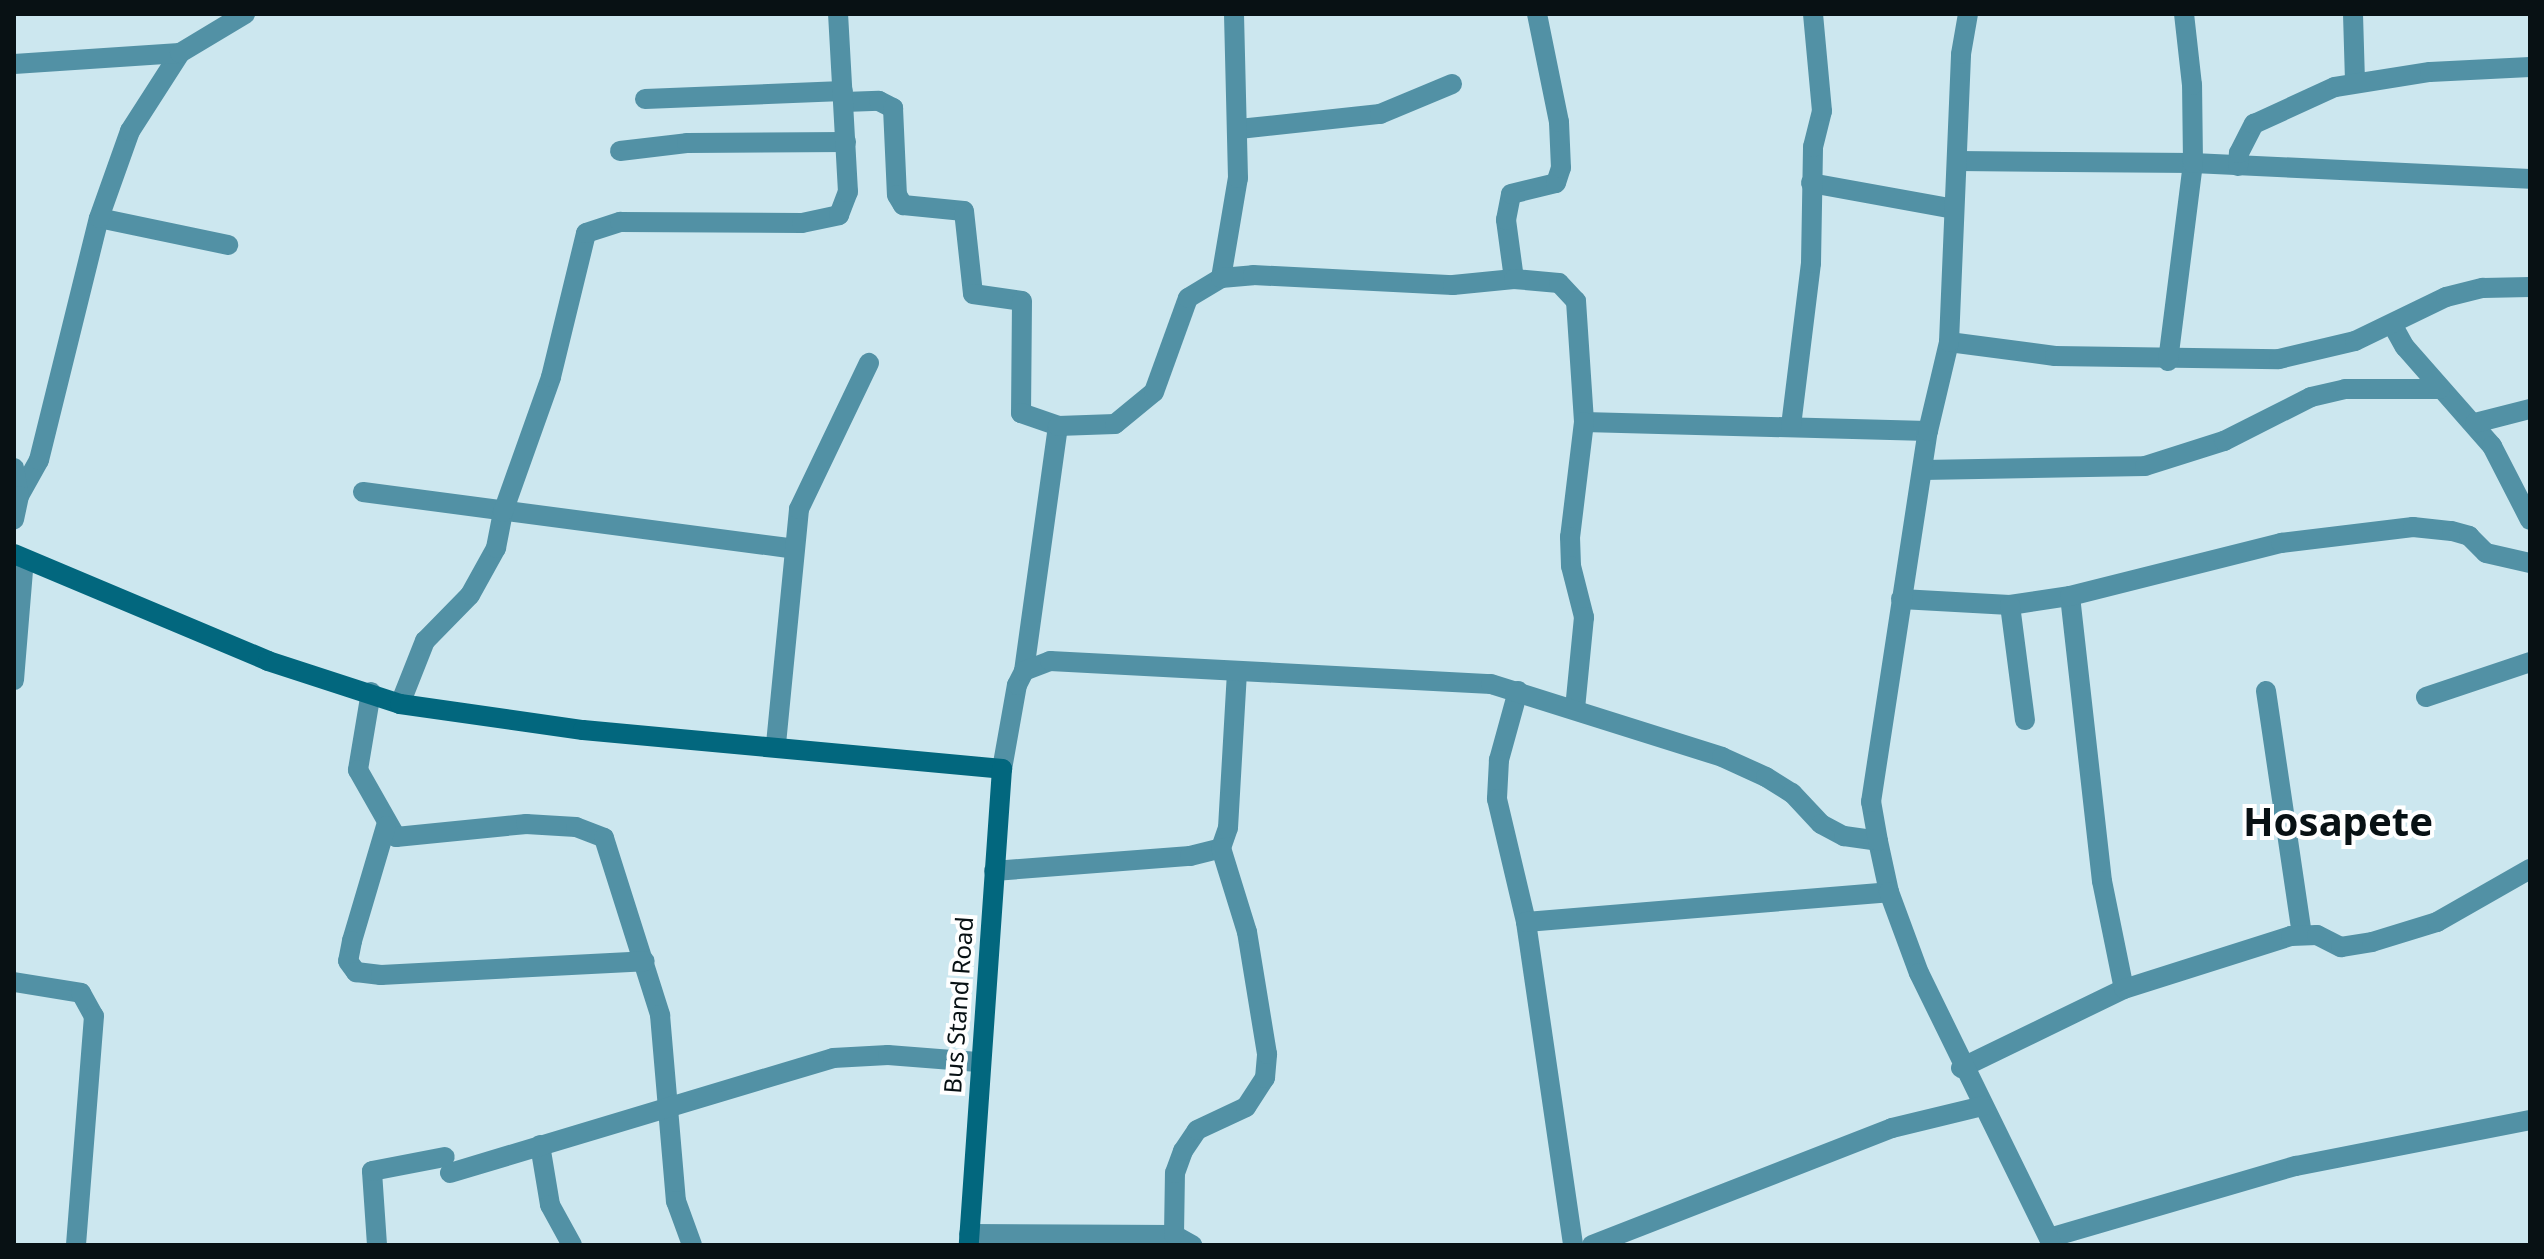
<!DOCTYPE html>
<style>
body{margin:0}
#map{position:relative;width:2544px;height:1259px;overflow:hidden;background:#cce7ef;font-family:"Noto Sans",sans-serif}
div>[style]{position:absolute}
.minor>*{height:20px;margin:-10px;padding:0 10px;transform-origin:10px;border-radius:10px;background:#5291a5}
.tertiary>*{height:20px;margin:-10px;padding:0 10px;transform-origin:10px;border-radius:10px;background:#5291a5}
.secondary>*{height:20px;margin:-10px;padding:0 10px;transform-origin:10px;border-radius:10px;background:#02677e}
span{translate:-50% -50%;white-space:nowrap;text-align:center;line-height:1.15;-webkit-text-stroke:8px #fff;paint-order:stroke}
.street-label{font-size:24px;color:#081114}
.town-label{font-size:40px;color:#081114;font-weight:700}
.frame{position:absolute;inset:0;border:16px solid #081114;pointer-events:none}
</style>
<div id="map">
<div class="minor">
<div style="left:2353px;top:14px;width:68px;rotate:88.3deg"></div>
<div style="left:645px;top:99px;width:198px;rotate:-2.3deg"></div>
<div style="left:844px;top:102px;width:35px;rotate:-2deg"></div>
<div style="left:879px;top:101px;width:16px;rotate:27deg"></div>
<div style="left:893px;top:108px;width:87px;rotate:87.4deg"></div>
<div style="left:897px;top:195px;width:12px;rotate:59deg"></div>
<div style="left:903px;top:205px;width:61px;rotate:5.6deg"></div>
<div style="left:964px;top:211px;width:83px;rotate:83.8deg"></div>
<div style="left:973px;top:294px;width:49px;rotate:8.1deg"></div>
<div style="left:1022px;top:301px;width:112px;rotate:90.5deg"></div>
<div style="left:1021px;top:413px;width:39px;rotate:19deg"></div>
<div style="left:1239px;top:129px;width:142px;rotate:-6.1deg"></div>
<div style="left:1380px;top:114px;width:78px;rotate:-22.6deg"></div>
<div style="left:620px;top:151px;width:67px;rotate:-6.8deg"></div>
<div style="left:687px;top:143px;width:159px;rotate:-0.4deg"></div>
<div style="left:1958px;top:161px;width:235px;rotate:0.5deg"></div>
<div style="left:2193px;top:163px;width:337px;rotate:2.7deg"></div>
<div style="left:2238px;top:166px;width:13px;rotate:-86deg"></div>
<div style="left:2239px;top:153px;width:33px;rotate:-63deg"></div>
<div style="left:2254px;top:124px;width:89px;rotate:-24.6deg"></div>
<div style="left:2335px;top:87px;width:96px;rotate:-9deg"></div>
<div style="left:2430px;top:72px;width:100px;rotate:-2.9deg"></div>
<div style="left:1811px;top:183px;width:145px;rotate:10.3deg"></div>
<div style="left:99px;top:218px;width:132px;rotate:11.8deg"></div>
<div style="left:1221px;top:278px;width:101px;rotate:-80.4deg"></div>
<div style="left:1238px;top:178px;width:164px;rotate:-91.4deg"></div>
<div style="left:1514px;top:279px;width:60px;rotate:-97.7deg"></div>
<div style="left:1506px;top:220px;width:26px;rotate:-79deg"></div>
<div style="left:1511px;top:194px;width:46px;rotate:-13.7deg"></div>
<div style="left:1556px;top:183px;width:16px;rotate:-72deg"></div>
<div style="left:1561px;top:168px;width:46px;rotate:-92.5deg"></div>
<div style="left:1559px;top:122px;width:110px;rotate:-101.5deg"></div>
<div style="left:2392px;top:324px;width:26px;rotate:61deg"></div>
<div style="left:2405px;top:347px;width:132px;rotate:48.7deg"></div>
<div style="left:2492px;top:446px;width:83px;rotate:62.8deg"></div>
<div style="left:1949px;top:342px;width:107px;rotate:7.5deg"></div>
<div style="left:2055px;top:356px;width:224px;rotate:0.8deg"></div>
<div style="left:2279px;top:359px;width:78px;rotate:-13.3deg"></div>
<div style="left:2355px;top:341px;width:101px;rotate:-25.8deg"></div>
<div style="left:2446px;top:297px;width:38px;rotate:-14deg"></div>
<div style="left:2483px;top:288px;width:47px;rotate:-1.2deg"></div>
<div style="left:2168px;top:361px;width:200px;rotate:-82.8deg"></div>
<div style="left:2193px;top:163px;width:78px;rotate:-90.7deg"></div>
<div style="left:2192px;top:85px;width:71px;rotate:-96.4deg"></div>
<div style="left:1584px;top:422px;width:344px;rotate:1.5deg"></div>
<div style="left:2475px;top:423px;width:57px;rotate:-14.3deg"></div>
<div style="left:1791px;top:426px;width:164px;rotate:-83deg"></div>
<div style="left:1811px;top:263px;width:116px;rotate:-89deg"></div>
<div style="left:1813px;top:147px;width:37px;rotate:-76deg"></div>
<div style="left:1822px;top:111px;width:97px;rotate:-95.3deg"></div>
<div style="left:1923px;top:470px;width:222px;rotate:-1deg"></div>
<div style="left:2145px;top:466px;width:83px;rotate:-17.6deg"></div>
<div style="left:2224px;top:441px;width:97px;rotate:-26.8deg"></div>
<div style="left:2311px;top:397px;width:35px;rotate:-13deg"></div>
<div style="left:2345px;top:389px;width:95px"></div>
<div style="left:363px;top:492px;width:435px;rotate:7.5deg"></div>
<div style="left:19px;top:496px;width:41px;rotate:-60.9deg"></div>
<div style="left:39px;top:460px;width:249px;rotate:-76.1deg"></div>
<div style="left:99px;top:218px;width:92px;rotate:-70.4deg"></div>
<div style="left:130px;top:131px;width:93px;rotate:-57.3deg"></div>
<div style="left:2070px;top:596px;width:287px;rotate:83.6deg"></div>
<div style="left:2102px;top:881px;width:110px;rotate:78.5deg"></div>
<div style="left:1901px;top:599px;width:109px;rotate:3.2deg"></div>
<div style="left:2010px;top:605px;width:61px;rotate:-8.5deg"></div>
<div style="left:2070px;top:596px;width:218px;rotate:-14.1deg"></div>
<div style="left:2281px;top:543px;width:133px;rotate:-6.9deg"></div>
<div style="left:2413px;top:527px;width:39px;rotate:6deg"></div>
<div style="left:2452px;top:531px;width:18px;rotate:16deg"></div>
<div style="left:2469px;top:536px;width:24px;rotate:45deg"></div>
<div style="left:2486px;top:553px;width:45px;rotate:12.8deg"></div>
<div style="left:2010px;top:605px;width:116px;rotate:82.6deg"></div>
<div style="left:1024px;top:671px;width:247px;rotate:-82.1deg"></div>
<div style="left:1058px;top:426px;width:57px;rotate:-2deg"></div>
<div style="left:1115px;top:424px;width:50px;rotate:-39.4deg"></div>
<div style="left:1154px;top:392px;width:100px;rotate:-70.1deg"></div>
<div style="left:1188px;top:298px;width:39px;rotate:-31deg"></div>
<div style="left:1221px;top:278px;width:32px;rotate:-5deg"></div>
<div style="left:1253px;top:275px;width:200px;rotate:2.9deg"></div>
<div style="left:1453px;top:285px;width:61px;rotate:-5.6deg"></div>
<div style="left:1514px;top:279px;width:45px;rotate:5.1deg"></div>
<div style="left:1559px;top:283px;width:25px;rotate:47deg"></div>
<div style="left:1576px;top:301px;width:121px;rotate:86.2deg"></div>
<div style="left:1584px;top:422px;width:116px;rotate:96.9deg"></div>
<div style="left:1570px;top:537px;width:29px;rotate:88deg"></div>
<div style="left:1571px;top:566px;width:53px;rotate:75.7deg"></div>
<div style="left:1584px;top:617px;width:92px;rotate:95.6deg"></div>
<div style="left:14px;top:680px;width:121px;rotate:-85.3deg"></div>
<div style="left:1518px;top:691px;width:72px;rotate:105.4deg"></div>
<div style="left:1499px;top:760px;width:39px;rotate:93deg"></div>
<div style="left:1497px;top:799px;width:126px;rotate:76.7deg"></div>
<div style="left:1526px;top:922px;width:326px;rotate:81.7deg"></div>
<div style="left:2266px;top:691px;width:246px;rotate:81.6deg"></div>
<div style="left:371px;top:692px;width:79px;rotate:99.5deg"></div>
<div style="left:358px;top:770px;width:77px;rotate:60.4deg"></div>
<div style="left:396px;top:837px;width:131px;rotate:-5.7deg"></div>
<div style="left:526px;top:824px;width:50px;rotate:3.4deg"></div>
<div style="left:576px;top:827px;width:30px;rotate:21deg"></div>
<div style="left:604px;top:838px;width:186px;rotate:72.4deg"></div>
<div style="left:660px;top:1015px;width:187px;rotate:85.1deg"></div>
<div style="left:676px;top:1201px;width:47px;rotate:70deg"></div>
<div style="left:2426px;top:697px;width:110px;rotate:-18.6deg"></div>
<div style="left:400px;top:704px;width:68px;rotate:-68.4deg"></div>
<div style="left:425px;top:641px;width:64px;rotate:-45.6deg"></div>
<div style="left:470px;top:595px;width:54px;rotate:-61deg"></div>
<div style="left:496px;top:548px;width:37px;rotate:-79deg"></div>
<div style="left:503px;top:512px;width:143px;rotate:-70.4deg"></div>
<div style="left:551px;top:377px;width:148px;rotate:-76.3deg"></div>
<div style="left:586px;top:233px;width:36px;rotate:-18deg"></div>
<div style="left:620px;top:222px;width:182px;rotate:0.3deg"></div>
<div style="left:802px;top:223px;width:38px;rotate:-12deg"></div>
<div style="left:839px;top:215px;width:25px;rotate:-69deg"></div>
<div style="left:848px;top:192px;width:178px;rotate:-93.2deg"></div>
<div style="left:776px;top:744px;width:236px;rotate:-84.4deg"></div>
<div style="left:799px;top:509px;width:162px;rotate:-64.4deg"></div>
<div style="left:386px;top:826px;width:120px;rotate:106.5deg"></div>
<div style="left:352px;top:941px;width:20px;rotate:101deg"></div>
<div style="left:348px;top:961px;width:14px;rotate:54deg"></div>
<div style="left:356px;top:972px;width:25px;rotate:7deg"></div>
<div style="left:381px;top:975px;width:264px;rotate:-3deg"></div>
<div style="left:994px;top:871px;width:197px;rotate:-4.4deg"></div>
<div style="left:1190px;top:856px;width:32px;rotate:-14deg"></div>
<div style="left:1221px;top:848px;width:21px;rotate:-71deg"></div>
<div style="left:1228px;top:828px;width:155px;rotate:-86.7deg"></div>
<div style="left:1526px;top:922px;width:364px;rotate:-4.7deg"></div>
<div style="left:14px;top:982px;width:68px;rotate:9.3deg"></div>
<div style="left:81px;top:993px;width:26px;rotate:61deg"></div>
<div style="left:94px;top:1016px;width:230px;rotate:94.5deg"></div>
<div style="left:1961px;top:1068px;width:181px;rotate:-25.9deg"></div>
<div style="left:2124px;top:989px;width:175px;rotate:-17.6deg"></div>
<div style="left:2291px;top:936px;width:26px;rotate:-2deg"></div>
<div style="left:2317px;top:935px;width:27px;rotate:27deg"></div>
<div style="left:2341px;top:947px;width:31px;rotate:-9deg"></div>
<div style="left:2372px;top:942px;width:68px;rotate:-17.1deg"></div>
<div style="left:2437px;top:922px;width:107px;rotate:-29.7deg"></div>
<div style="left:540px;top:1145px;width:61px;rotate:80.5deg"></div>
<div style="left:550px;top:1205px;width:46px;rotate:61.2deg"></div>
<div style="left:450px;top:1173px;width:400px;rotate:-16.7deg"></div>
<div style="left:833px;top:1058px;width:55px;rotate:-3.1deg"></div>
<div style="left:888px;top:1055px;width:90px;rotate:4.4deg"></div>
<div style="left:969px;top:1234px;width:205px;rotate:0.3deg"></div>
<div style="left:1174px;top:1235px;width:21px;rotate:29deg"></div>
<div style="left:1174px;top:1235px;width:62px;rotate:-89.1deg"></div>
<div style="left:1175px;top:1173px;width:23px;rotate:-70deg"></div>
<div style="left:1183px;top:1151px;width:25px;rotate:-56deg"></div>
<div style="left:1197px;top:1130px;width:54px;rotate:-25.1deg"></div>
<div style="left:1246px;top:1107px;width:35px;rotate:-57deg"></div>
<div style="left:1265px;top:1078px;width:24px;rotate:-85deg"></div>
<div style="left:1267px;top:1054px;width:124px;rotate:-99.3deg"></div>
<div style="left:1247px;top:932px;width:88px;rotate:-107.2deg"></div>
<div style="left:2049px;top:1238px;width:257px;rotate:-16.3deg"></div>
<div style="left:2296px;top:1166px;width:238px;rotate:-11.1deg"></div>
<div style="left:377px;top:1245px;width:74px;rotate:-93.9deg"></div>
<div style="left:372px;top:1171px;width:74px;rotate:-10.9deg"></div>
</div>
<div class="tertiary">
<div style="left:14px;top:64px;width:166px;rotate:-3.8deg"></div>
<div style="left:180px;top:53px;width:76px;rotate:-31deg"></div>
<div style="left:14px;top:468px;width:28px;rotate:80deg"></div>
<div style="left:19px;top:496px;width:24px;rotate:102deg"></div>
<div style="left:1002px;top:769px;width:85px;rotate:-79.9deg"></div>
<div style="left:1017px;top:685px;width:16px;rotate:-63deg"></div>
<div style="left:1024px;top:671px;width:28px;rotate:-21deg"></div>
<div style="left:1050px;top:661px;width:442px;rotate:3deg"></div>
<div style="left:1491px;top:684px;width:242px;rotate:17.5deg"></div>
<div style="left:1722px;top:757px;width:48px;rotate:24.4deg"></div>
<div style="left:1766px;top:777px;width:31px;rotate:32deg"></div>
<div style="left:1792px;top:793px;width:42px;rotate:46.9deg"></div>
<div style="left:1821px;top:824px;width:26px;rotate:28deg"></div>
<div style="left:1844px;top:836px;width:34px;rotate:8deg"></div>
<div style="left:1878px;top:841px;width:52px;rotate:77.8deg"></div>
<div style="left:1889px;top:892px;width:86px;rotate:69.7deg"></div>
<div style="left:1919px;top:973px;width:303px;rotate:63.9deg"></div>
<div style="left:1878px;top:841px;width:40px;rotate:-100deg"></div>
<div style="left:1871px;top:802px;width:375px;rotate:-81.3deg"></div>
<div style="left:1928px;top:431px;width:91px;rotate:-76.7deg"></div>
<div style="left:1949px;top:342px;width:288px;rotate:-87.6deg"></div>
<div style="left:1961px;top:54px;width:41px;rotate:-80.1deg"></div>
<div style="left:1592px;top:1245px;width:322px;rotate:-21.3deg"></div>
<div style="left:1892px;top:1128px;width:94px;rotate:-13.6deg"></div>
</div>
<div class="secondary">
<div style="left:14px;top:554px;width:276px;rotate:22.8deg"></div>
<div style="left:268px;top:661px;width:139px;rotate:18deg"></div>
<div style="left:400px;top:704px;width:185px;rotate:8.1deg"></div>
<div style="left:583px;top:730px;width:421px;rotate:5.3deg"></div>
<div style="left:1002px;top:769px;width:477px;rotate:94deg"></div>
</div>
<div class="street-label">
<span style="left:958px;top:1005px;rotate:-86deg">Bus Stand Road</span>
</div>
<div class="town-label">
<span style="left:2338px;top:821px">Hosapete</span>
</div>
<div class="frame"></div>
</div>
